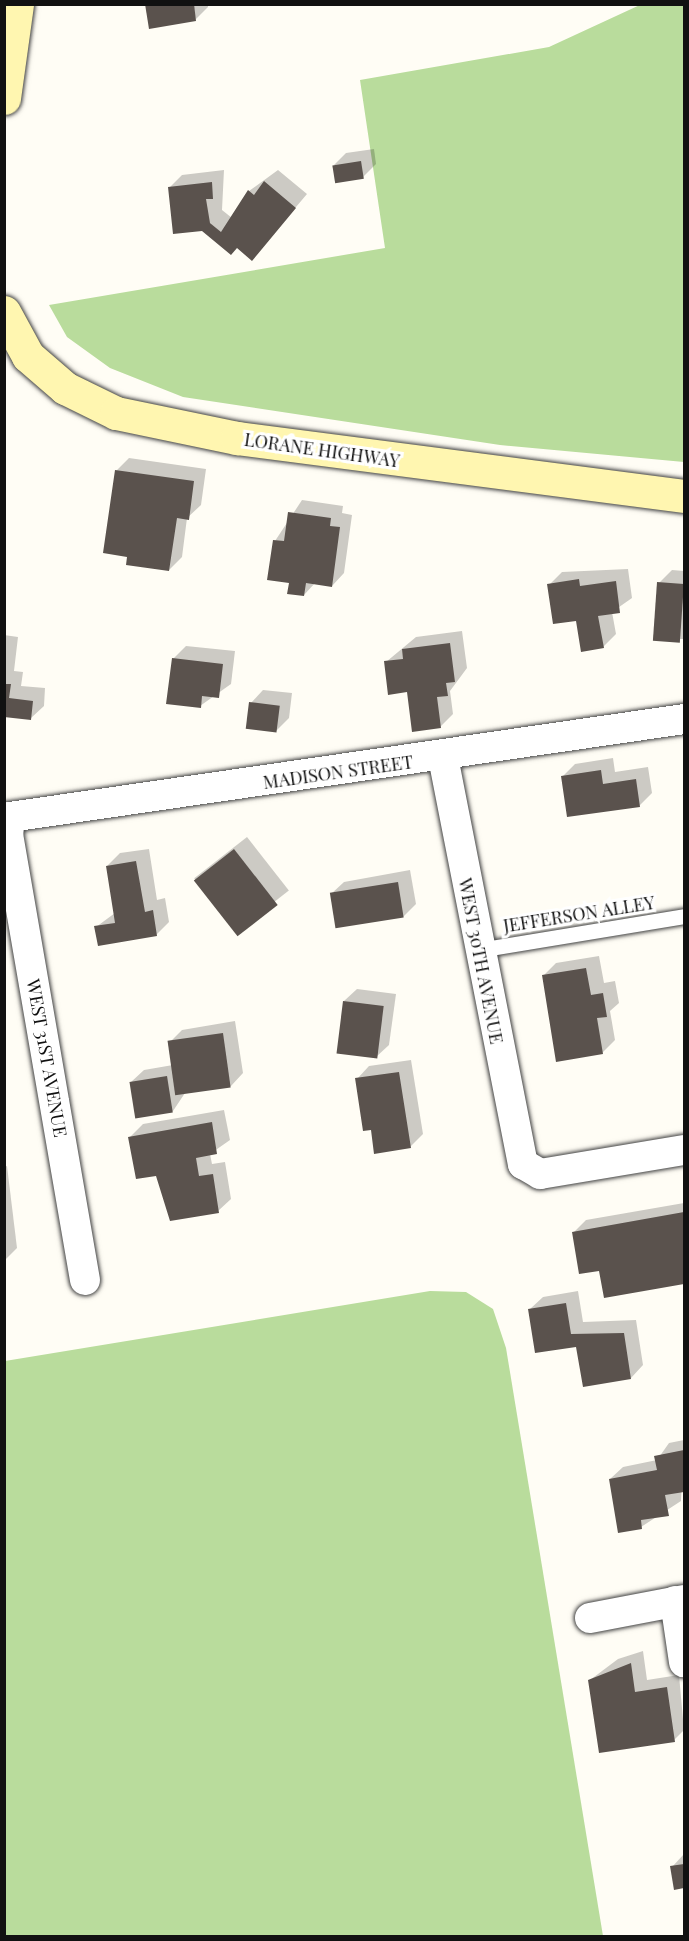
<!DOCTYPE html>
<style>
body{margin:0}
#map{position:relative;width:689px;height:1941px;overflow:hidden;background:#fffdf5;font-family:"Playfair Display",serif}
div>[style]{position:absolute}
.forest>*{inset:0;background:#b9dc9c}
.shadow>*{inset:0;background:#0003;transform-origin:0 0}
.building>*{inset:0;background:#5a524d;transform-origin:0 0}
.roads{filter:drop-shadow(0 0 2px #444) drop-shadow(0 0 2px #444)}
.lane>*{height:15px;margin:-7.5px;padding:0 7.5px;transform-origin:7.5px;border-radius:7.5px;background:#fff}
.street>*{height:30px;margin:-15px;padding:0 15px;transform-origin:15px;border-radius:15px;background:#fff}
.secondary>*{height:33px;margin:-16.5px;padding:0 16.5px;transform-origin:16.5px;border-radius:16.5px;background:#fff6b0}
span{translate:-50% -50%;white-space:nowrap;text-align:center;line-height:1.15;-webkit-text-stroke:6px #fff;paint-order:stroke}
.street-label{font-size:18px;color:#111}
.frame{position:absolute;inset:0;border:6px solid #111;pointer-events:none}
</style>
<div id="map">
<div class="forest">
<div style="clip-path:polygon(642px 4px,684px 5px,684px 462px,500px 445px,183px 397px,110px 368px,67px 337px,49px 305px,385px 248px,360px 80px,549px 47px)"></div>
<div style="clip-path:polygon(430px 1291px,466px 1292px,493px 1309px,506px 1348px,603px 1936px,5px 1936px,5px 1361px)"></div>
</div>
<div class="shadow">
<div style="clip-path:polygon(146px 4px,208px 4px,208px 7px,195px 20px)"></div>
<div style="clip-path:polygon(374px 149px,376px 164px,363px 177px,334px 165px,346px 153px)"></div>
<div style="clip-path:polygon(224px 170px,222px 210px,232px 218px,249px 191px,278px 170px,307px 194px,252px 259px,169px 188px,182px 175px)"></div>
<div style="clip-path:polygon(129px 458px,206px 469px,201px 505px,187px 518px,182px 557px,169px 570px,128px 556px,116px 471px)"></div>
<div style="clip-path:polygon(302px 500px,343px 506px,342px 513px,352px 515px,344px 573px,332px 586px,315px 583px,304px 595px,275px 541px)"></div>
<div style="clip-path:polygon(628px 569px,632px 598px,612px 612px,616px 634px,603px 647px,549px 585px,562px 572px)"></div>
<div style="clip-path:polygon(672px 570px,684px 571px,684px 639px,655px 639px,659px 583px)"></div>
<div style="clip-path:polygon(462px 631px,467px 668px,450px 691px,453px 714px,440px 727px,386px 662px,416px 637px)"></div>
<div style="clip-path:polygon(4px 635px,18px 637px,14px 671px,23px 672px,21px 686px,45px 688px,44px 706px,31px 718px,4px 716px)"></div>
<div style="clip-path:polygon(186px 646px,235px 651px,231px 684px,200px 706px,173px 659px)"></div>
<div style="clip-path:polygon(263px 690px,292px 693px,289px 718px,276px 731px,251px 703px)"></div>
<div style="clip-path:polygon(613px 758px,615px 772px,648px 767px,652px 793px,639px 806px,562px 777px,575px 764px)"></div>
<div style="left:247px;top:837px;width:68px;height:67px;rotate:52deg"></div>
<div style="clip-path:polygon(149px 849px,157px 900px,165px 898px,169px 922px,156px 935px,96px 927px,115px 913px,107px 866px,120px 853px)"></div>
<div style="clip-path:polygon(410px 870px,416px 904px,403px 917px,331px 894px,344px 882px)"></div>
<div style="clip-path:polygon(599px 956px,604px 983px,615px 981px,619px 1003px,610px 1011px,615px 1040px,602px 1053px,543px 976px,556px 963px)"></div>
<div style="clip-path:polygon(357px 989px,396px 994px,389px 1045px,376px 1057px,344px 1001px)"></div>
<div style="clip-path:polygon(235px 1021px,243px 1073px,231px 1086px,185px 1093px,173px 1111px,137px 1117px,131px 1082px,144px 1070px,173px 1065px,169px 1043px,182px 1030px)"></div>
<div style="clip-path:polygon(411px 1060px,423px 1134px,410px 1147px,372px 1128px,357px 1079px,369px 1066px)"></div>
<div style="clip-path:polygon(224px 1110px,230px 1140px,210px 1154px,212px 1164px,225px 1162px,231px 1199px,218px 1211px,157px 1174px,130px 1137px,143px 1124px)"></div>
<div style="clip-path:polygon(7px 1166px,17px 1248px,4px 1261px,4px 1167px)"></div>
<div style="clip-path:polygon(684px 1203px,684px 1282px,605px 1296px,600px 1269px,573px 1233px,586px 1220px)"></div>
<div style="clip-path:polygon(578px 1291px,583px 1322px,636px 1320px,643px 1365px,631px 1378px,530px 1309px,543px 1297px)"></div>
<div style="clip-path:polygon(684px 1440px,681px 1501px,641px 1527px,610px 1479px,623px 1467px,657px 1460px,669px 1443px)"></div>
<div style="clip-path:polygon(643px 1651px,647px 1680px,679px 1675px,684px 1730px,674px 1740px,590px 1680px,618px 1659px)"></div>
<div style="clip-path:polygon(684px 1854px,684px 1887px,675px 1888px,672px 1867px)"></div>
</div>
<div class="building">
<div style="clip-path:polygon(145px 4px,194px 4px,196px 21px,149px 29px)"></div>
<div style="left:361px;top:161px;width:18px;height:29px;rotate:81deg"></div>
<div style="clip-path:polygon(264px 181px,296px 208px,252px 261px,237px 248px,231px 255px,202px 231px,173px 234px,168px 187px,212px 182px,213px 199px,206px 199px,210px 223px,221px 232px,248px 190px,254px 195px)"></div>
<div style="clip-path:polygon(115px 470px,194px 481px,189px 520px,177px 518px,169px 571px,126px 565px,127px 557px,103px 553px)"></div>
<div style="clip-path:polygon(288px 512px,331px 518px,330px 526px,340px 527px,332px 587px,306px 583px,304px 596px,287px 594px,289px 583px,267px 580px,273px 540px,284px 541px)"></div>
<div style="clip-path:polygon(579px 579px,580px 586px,616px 581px,620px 613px,598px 616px,604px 648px,581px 652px,576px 621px,553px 624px,547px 584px)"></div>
<div style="left:657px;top:582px;width:27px;height:59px;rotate:4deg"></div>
<div style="clip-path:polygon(450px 643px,455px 682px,446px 683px,448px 696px,437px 697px,441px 728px,412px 732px,407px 692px,388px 695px,384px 661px,403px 659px,402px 649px)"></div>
<div style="clip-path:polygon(172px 658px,223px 664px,219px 698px,202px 696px,201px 708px,166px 704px)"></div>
<div style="clip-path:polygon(4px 684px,11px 684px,9px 698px,33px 701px,31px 720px,4px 717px)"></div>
<div style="left:249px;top:702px;width:31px;height:27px;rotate:7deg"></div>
<div style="clip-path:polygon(601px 770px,603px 784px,636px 779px,640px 807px,567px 817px,561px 776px)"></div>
<div style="left:234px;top:849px;width:71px;height:51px;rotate:52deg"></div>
<div style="clip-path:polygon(136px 861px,145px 912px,153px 910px,157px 936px,98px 946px,94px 926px,115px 923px,106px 866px)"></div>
<div style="left:398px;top:882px;width:36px;height:69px;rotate:81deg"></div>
<div style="clip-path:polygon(586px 968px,591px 995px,603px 993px,607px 1017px,597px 1018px,603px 1054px,556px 1062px,542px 975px)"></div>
<div style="left:343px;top:1001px;width:41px;height:53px;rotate:7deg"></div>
<div style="left:223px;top:1033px;width:55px;height:56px;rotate:82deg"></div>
<div style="clip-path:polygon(399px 1072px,411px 1148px,374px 1154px,371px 1130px,363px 1131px,355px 1078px)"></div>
<div style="left:167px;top:1076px;width:37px;height:38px;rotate:81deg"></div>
<div style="clip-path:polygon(212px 1122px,217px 1154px,196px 1158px,199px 1176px,213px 1174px,219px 1213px,170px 1221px,156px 1176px,136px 1179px,128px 1137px)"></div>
<div style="clip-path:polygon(684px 1212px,684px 1284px,604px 1298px,599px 1271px,579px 1274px,572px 1232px)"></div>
<div style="clip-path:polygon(566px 1303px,571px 1334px,624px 1333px,631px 1379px,583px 1387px,576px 1347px,535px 1353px,528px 1309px)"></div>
<div style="clip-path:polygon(684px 1450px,684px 1492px,665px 1495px,669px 1516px,641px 1520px,642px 1529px,618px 1533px,609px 1479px,657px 1470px,654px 1456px)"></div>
<div style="clip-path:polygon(631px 1663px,635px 1692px,667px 1687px,675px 1742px,599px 1753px,588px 1680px)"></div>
<div style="clip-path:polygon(684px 1864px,684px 1888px,674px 1890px,670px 1866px)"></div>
</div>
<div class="roads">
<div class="lane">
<div style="left:479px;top:950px;width:208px;rotate:-9.4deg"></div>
</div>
<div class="street">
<div style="left:443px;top:757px;width:415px;rotate:78.9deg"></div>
<div style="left:523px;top:1164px;width:20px;rotate:30deg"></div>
<div style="left:540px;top:1174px;width:146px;rotate:-9.5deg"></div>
<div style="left:85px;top:1280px;width:451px;rotate:-99.8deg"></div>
<div style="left:8px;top:836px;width:19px;rotate:-84deg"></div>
<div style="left:10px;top:817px;width:681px;rotate:-8.27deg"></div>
<div style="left:675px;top:1601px;width:62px;rotate:81.6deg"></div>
<div style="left:590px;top:1618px;width:96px;rotate:-10.8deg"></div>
</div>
<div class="secondary">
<div style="left:4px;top:98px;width:95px;rotate:-82.1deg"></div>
<div style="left:4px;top:312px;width:50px;rotate:61.4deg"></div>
<div style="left:28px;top:356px;width:49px;rotate:40.9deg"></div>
<div style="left:65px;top:388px;width:57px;rotate:26.1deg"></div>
<div style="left:116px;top:413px;width:124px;rotate:11.7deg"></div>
<div style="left:237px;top:438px;width:451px;rotate:7.4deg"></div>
</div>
</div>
<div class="street-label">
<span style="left:322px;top:450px;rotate:8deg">LORANE HIGHWAY</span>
<span style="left:338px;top:772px;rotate:-8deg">MADISON STREET</span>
<span style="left:579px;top:914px;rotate:-9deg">JEFFERSON ALLEY</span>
<span style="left:481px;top:961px;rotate:79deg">WEST 30TH AVENUE</span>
<span style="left:47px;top:1058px;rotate:80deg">WEST 31ST AVENUE</span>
</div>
<div class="frame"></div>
</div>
